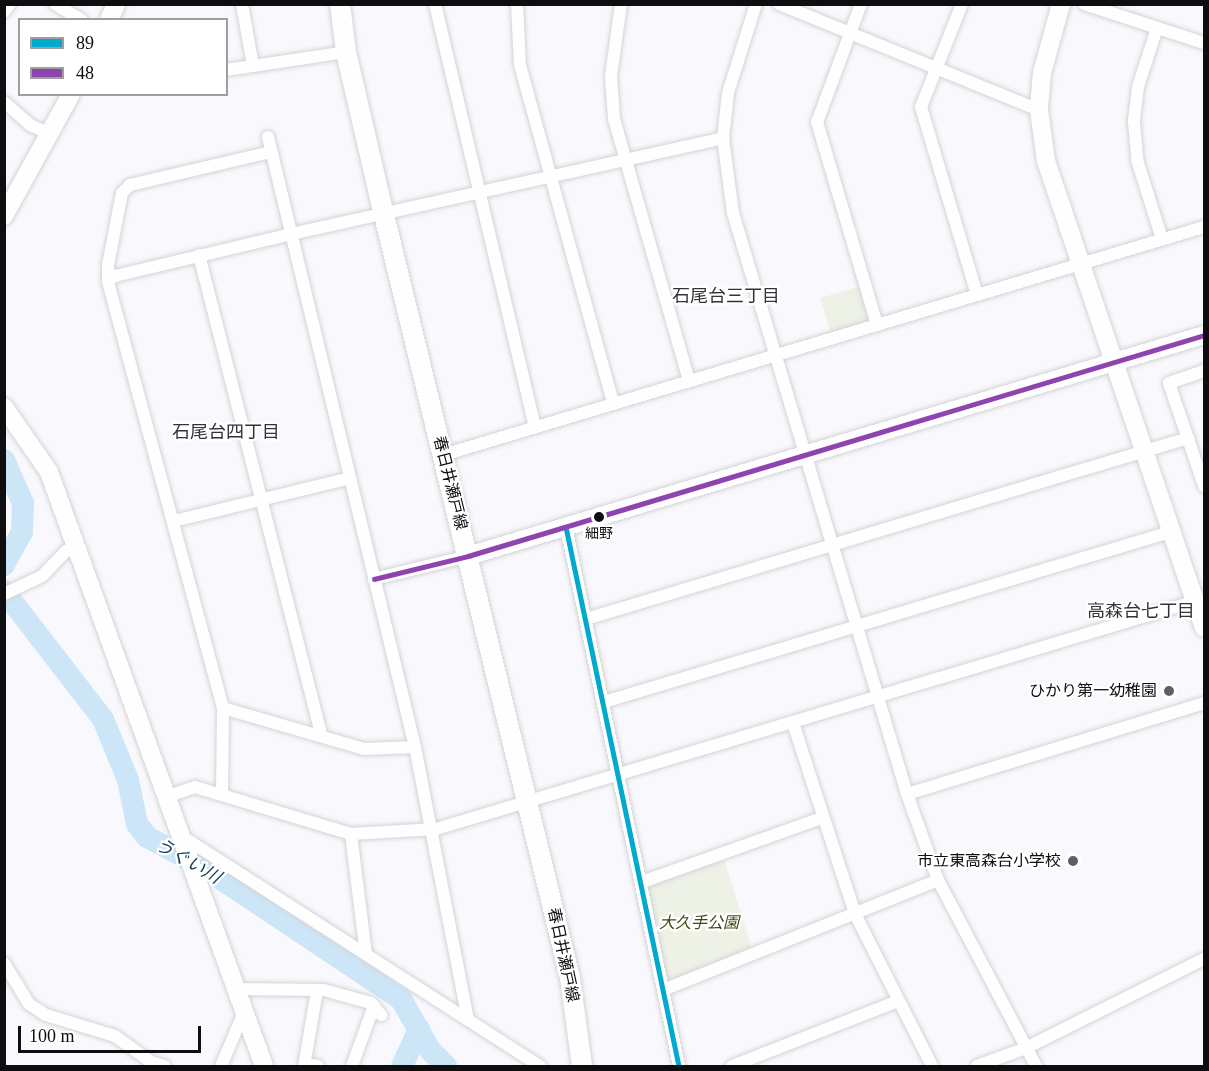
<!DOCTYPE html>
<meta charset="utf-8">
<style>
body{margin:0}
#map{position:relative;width:1209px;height:1071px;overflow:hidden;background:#f9f9fd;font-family:"Times New Roman","Noto Sans JP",serif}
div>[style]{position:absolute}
.green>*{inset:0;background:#edf1e6}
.river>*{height:22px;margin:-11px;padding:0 11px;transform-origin:11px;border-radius:11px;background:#cce6f7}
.roads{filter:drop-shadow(0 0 2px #d4d4d7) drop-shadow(0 0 2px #d4d4d7)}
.street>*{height:12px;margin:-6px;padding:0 6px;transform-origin:6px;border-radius:6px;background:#fefeff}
.secondary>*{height:18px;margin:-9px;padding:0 9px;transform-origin:9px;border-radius:9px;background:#fefeff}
.primary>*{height:20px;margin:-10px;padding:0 10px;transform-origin:10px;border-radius:10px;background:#fefeff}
.bus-1>*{height:4.5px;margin:-2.25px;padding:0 2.25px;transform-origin:2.25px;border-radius:2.25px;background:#00a9ce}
.bus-2>*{height:4.5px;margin:-2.25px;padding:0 2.25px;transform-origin:2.25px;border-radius:2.25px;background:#8e44ad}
.dots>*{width:16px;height:16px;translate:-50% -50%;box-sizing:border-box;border:3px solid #fff;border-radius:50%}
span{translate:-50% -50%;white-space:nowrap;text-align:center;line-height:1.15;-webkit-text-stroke:4.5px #fff;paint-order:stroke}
.bus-label{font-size:14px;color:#0e0e10}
.street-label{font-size:16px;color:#0e0e10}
.poi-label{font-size:16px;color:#0e0e10}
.right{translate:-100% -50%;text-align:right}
.park-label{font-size:16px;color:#3e490f;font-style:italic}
.neighbourhood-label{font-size:18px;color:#333339}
.water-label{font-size:18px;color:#15435b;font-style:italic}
.frame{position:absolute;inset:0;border:6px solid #0e0e10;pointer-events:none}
.legend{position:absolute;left:18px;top:18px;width:210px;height:78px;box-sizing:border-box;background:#fff;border:2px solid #9f9f9f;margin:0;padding:8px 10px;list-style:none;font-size:18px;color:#0e0e10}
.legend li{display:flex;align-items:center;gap:12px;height:30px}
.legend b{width:30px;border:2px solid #9f9f9f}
.scale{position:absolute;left:18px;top:1026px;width:183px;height:27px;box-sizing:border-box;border:3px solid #0e0e10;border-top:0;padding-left:8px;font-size:18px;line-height:21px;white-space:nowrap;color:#0e0e10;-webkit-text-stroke:4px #fff;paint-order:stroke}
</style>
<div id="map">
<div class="green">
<div style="clip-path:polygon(861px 286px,871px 318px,868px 322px,831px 333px,820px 298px)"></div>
<div style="clip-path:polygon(724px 859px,752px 949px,671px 981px,666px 979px,648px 890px,650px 885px)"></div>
</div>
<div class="river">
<div style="left:4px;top:460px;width:47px;rotate:66.2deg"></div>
<div style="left:23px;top:503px;width:29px;rotate:92deg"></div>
<div style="left:22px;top:532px;width:38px;rotate:119deg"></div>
<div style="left:4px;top:591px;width:162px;rotate:52.3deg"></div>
<div style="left:103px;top:719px;width:66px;rotate:67.7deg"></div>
<div style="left:128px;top:780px;width:45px;rotate:78.4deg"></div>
<div style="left:137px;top:824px;width:16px;rotate:52deg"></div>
<div style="left:147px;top:837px;width:60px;rotate:27.8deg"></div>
<div style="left:200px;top:865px;width:242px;rotate:33.7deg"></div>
<div style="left:401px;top:999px;width:59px;rotate:60.4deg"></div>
<div style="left:430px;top:1050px;width:23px;rotate:45deg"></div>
<div style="left:402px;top:1066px;width:41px;rotate:-65.3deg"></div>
</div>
<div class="roads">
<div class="street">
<div style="left:55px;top:4px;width:31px;rotate:31deg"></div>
<div style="left:242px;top:4px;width:63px;rotate:79.9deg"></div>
<div style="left:435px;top:4px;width:435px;rotate:76.7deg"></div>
<div style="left:517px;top:4px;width:61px;rotate:87.2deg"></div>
<div style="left:520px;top:65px;width:351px;rotate:74.6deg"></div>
<div style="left:621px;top:4px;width:73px;rotate:97.9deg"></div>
<div style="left:611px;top:76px;width:43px;rotate:86deg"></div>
<div style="left:614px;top:119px;width:273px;rotate:74deg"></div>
<div style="left:756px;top:4px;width:93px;rotate:107.5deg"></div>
<div style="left:728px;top:93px;width:45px;rotate:96.3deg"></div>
<div style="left:723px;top:138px;width:76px;rotate:82.4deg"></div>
<div style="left:733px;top:213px;width:606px;rotate:73.33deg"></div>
<div style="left:907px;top:794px;width:91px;rotate:70.2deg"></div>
<div style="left:938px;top:880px;width:210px;rotate:62.2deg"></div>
<div style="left:779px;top:4px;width:281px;rotate:22.2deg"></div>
<div style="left:861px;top:4px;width:126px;rotate:110.4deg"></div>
<div style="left:817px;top:122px;width:212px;rotate:73.5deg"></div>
<div style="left:962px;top:4px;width:111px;rotate:111.7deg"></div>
<div style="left:921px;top:107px;width:196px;rotate:73.4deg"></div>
<div style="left:1084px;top:4px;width:126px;rotate:18deg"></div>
<div style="left:4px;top:12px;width:10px;rotate:-53deg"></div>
<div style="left:1157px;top:28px;width:62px;rotate:107.9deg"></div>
<div style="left:1138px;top:87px;width:35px;rotate:97deg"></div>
<div style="left:1134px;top:122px;width:38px;rotate:85deg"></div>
<div style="left:1137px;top:160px;width:83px;rotate:72.4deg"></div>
<div style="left:226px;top:70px;width:121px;rotate:-8.5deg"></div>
<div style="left:4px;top:102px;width:35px;rotate:41deg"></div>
<div style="left:30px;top:125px;width:21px;rotate:23deg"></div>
<div style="left:268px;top:137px;width:627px;rotate:76.45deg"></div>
<div style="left:415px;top:747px;width:278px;rotate:79deg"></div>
<div style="left:199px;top:255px;width:496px;rotate:75.7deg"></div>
<div style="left:108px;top:281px;width:9px;rotate:-36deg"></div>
<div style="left:115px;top:276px;width:181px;rotate:-13.4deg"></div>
<div style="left:291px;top:234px;width:443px;rotate:-12.5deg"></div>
<div style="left:1204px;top:371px;width:37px;rotate:161deg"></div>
<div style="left:1169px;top:383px;width:109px;rotate:71.2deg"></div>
<div style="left:443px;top:455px;width:794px;rotate:-16.68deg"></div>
<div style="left:174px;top:521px;width:181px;rotate:-13.7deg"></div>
<div style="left:566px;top:527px;width:551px;rotate:78.16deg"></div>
<div style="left:374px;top:579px;width:97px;rotate:-13.7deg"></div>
<div style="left:4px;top:594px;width:42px;rotate:-25.3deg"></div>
<div style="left:42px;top:576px;width:35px;rotate:-46deg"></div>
<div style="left:66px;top:551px;width:11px;rotate:-22deg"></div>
<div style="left:586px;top:619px;width:629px;rotate:-16.73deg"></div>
<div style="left:604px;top:702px;width:591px;rotate:-16.72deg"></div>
<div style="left:223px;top:708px;width:147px;rotate:16.2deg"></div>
<div style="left:364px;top:749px;width:51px;rotate:-2.2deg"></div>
<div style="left:793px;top:723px;width:201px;rotate:72deg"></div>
<div style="left:855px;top:914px;width:170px;rotate:63.1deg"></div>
<div style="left:222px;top:794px;width:86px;rotate:-89.3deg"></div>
<div style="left:223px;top:708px;width:442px;rotate:-105.1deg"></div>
<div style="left:108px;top:281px;width:16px;rotate:-90deg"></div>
<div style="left:108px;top:265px;width:73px;rotate:-79deg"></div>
<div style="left:122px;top:193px;width:11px;rotate:-45deg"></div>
<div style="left:130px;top:185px;width:145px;rotate:-13.2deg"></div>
<div style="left:907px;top:794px;width:311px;rotate:-17deg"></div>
<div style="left:166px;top:797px;width:31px;rotate:-19deg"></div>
<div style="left:195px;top:787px;width:163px;rotate:16.8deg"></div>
<div style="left:351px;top:834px;width:85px;rotate:-3.4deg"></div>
<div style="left:436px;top:829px;width:793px;rotate:-16.7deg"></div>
<div style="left:351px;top:834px;width:121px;rotate:82.9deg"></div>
<div style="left:183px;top:837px;width:424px;rotate:32.7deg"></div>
<div style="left:642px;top:882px;width:191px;rotate:-19.6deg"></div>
<div style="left:4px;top:963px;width:48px;rotate:58.6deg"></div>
<div style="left:29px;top:1004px;width:20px;rotate:33deg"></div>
<div style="left:46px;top:1015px;width:72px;rotate:16.9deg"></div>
<div style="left:115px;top:1036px;width:44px;rotate:35.8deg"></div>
<div style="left:151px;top:1062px;width:14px;rotate:17deg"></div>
<div style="left:235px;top:989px;width:89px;rotate:0.6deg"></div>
<div style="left:324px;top:990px;width:49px;rotate:15.5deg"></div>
<div style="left:371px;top:1003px;width:16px;rotate:50deg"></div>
<div style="left:663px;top:990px;width:296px;rotate:-21.8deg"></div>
<div style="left:305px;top:1064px;width:13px;rotate:9deg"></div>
<div style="left:221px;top:1066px;width:59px;rotate:-66.9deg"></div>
<div style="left:304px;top:1066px;width:76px;rotate:-80.2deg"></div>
<div style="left:352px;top:1066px;width:64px;rotate:-69.9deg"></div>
<div style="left:732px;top:1066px;width:178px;rotate:-21.4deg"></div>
<div style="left:977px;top:1066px;width:52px;rotate:-20.2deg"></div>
<div style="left:1026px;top:1048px;width:199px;rotate:-26.6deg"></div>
</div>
<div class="secondary">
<div style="left:1061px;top:4px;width:72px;rotate:105.4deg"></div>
<div style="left:1042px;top:73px;width:37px;rotate:95deg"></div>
<div style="left:1039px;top:110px;width:51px;rotate:82.2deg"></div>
<div style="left:1046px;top:161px;width:493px;rotate:71.3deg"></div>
<div style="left:109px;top:20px;width:17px;rotate:-66deg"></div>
<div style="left:4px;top:216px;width:139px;rotate:-61.2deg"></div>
<div style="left:4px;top:407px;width:79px;rotate:55.3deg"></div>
<div style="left:49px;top:472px;width:632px;rotate:70.1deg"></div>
<div style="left:468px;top:556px;width:768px;rotate:-16.71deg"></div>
</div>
<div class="primary">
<div style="left:340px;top:4px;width:48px;rotate:82.9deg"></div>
<div style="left:346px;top:52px;width:167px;rotate:76.9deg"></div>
<div style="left:384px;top:215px;width:785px;rotate:76.3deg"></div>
<div style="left:570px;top:978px;width:89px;rotate:82.2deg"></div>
</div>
</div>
<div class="bus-1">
<div style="left:566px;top:527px;width:551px;rotate:78.16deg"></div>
</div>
<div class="bus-2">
<div style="left:374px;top:579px;width:97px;rotate:-13.7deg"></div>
<div style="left:468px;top:556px;width:768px;rotate:-16.71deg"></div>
</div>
<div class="dots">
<div style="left:599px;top:517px;background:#0e0e10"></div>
<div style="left:1169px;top:691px;background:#606063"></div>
<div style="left:1073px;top:861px;background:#606063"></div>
</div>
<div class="bus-label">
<span style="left:599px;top:534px">細野</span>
</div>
<div class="street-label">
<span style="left:450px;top:483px;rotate:76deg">春日井瀬戸線</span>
<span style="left:563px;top:955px;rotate:78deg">春日井瀬戸線</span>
</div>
<div class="poi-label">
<span class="right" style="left:1157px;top:691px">ひかり第一幼稚園</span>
<span class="right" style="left:1061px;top:861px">市立東高森台小学校</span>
</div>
<div class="park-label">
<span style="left:699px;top:923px">大久手公園</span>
</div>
<div class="neighbourhood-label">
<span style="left:726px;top:296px">石尾台三丁目</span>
<span style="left:226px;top:432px">石尾台四丁目</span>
<span style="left:1141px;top:611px">高森台七丁目</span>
</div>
<div class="water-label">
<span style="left:188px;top:861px;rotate:30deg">うぐい川</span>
</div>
<div class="frame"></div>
<ul class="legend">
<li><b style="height:8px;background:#00a9ce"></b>89</li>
<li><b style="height:8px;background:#8e44ad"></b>48</li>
</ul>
<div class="scale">100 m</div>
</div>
